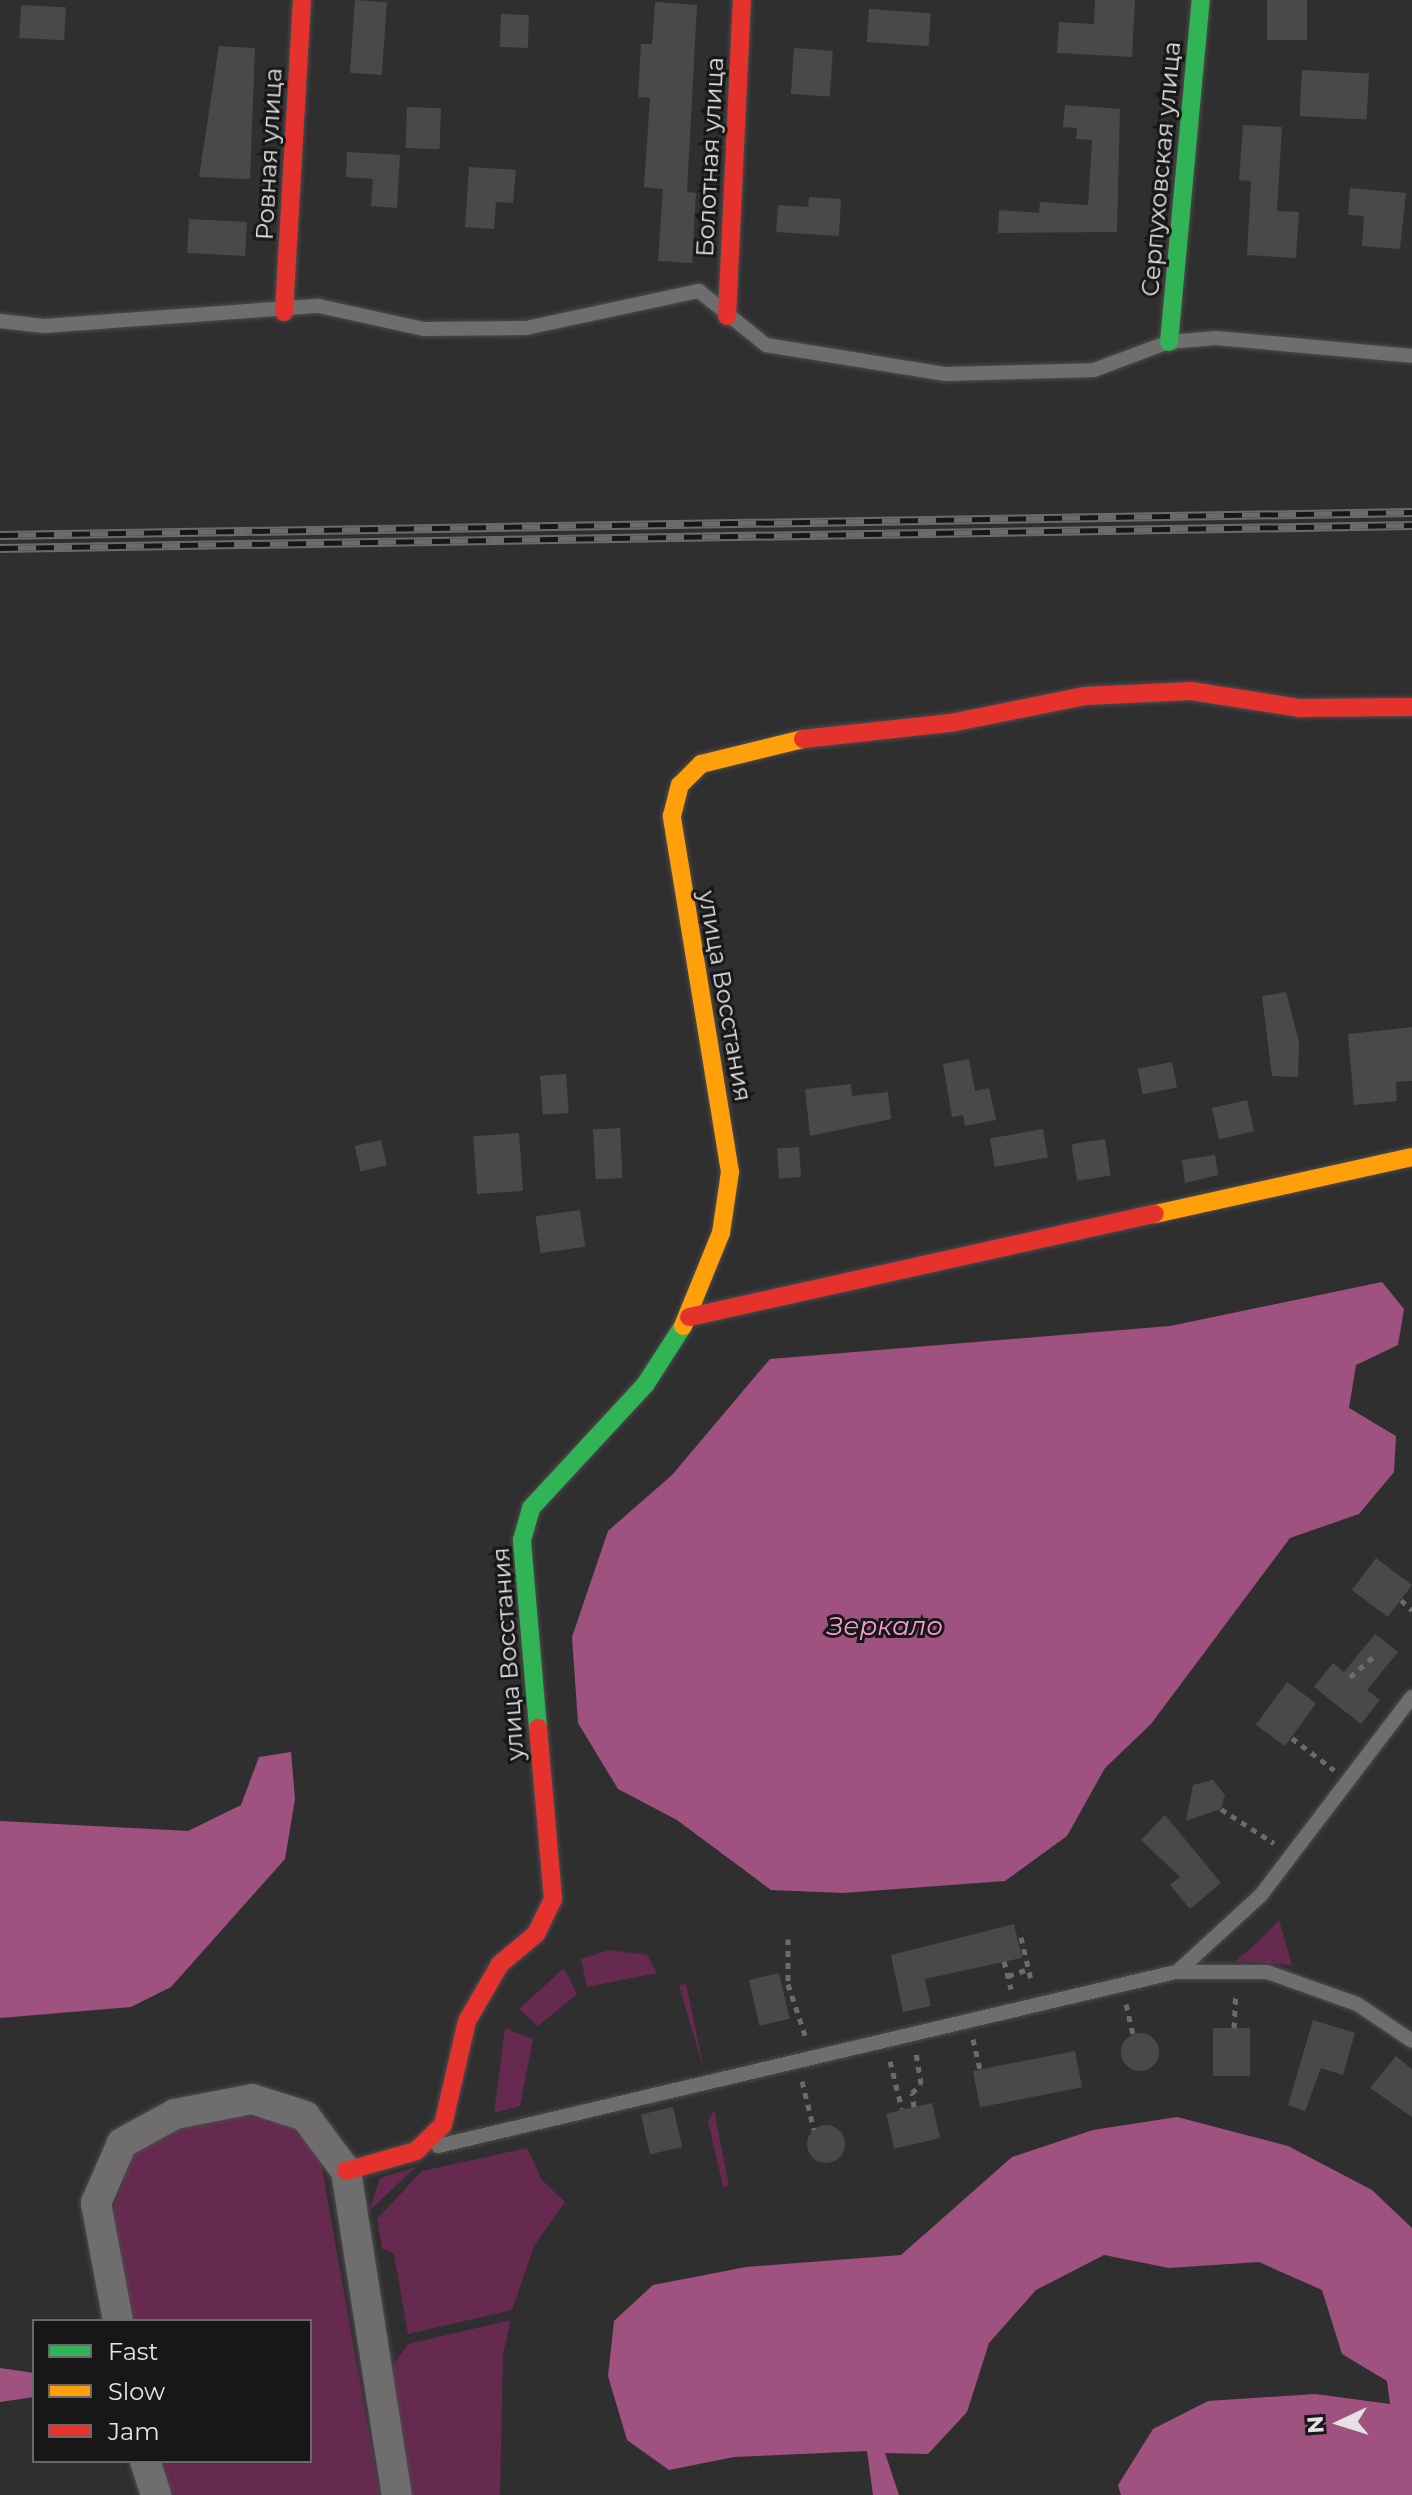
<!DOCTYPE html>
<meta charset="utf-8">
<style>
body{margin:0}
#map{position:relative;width:1412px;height:2495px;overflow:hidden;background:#302f30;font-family:Montserrat,sans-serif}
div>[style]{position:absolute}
.green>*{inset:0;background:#66294f}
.water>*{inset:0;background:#9f5280}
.building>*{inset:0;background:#4a494a;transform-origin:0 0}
.round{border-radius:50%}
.path>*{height:5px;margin-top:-2.5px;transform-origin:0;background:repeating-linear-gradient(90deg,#6c6b6c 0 6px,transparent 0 12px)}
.roads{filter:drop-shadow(0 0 2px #4d4c4d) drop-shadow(0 0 2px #4d4c4d)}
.lane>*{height:14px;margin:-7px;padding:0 7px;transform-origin:7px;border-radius:7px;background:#6f6d6e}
.street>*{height:30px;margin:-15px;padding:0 15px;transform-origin:15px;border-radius:15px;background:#6f6d6e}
.fast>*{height:18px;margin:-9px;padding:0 9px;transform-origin:9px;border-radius:9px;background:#30b455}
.slow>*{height:18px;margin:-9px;padding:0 9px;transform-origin:9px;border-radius:9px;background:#ff9f0a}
.jam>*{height:18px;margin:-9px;padding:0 9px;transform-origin:9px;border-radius:9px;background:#e5322d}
.rail>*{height:9px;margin-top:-4.5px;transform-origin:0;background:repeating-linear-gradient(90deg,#181718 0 18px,#6c6a6c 0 36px);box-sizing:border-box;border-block:2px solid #6c6a6c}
span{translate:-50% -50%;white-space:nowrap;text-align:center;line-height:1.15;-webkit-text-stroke:6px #181718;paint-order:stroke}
.street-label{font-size:24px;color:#e4e2e3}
.water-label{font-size:26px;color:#f89cd0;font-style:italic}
.legend{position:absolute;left:32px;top:2319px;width:280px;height:144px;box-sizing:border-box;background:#181718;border:2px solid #6a6869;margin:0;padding:10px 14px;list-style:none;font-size:24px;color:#e4e2e3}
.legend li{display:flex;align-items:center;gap:16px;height:40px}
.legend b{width:40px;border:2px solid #6a6869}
.north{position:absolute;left:1300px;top:2383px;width:80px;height:80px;-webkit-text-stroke:6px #181718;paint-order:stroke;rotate:266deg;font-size:22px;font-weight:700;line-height:32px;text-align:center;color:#e4e2e3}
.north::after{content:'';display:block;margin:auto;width:28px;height:36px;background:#e4e2e3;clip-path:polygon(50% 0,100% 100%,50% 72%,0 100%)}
</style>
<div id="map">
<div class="green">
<div style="clip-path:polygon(1279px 1920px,1292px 1965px,1236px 1961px,1257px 1943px)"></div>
<div style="clip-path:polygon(609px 1950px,647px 1955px,657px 1973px,587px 1987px,581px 1959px)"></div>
<div style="clip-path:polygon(564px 1968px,577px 1994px,538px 2026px,519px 2009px)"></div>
<div style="clip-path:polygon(686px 1984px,704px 2070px,679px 1985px)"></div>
<div style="clip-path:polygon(505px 2028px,533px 2039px,520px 2106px,494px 2113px)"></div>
<div style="clip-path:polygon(714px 2110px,729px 2186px,723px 2187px,708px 2121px)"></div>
<div style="clip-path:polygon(236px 2115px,285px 2122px,319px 2151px,380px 2495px,171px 2495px,156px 2461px,310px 2461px,310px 2321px,129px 2321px,110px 2217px,134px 2153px,168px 2130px)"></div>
<div style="clip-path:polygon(527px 2148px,542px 2180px,565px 2202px,534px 2246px,512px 2310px,408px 2334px,394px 2254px,382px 2248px,377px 2219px,422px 2171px)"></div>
<div style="clip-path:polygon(416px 2167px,369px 2211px,380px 2178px)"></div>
<div style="clip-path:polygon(511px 2320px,503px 2354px,500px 2495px,412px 2495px,392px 2367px,408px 2344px)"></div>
</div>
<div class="water">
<div style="clip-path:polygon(1382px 1282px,1404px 1309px,1398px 1345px,1356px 1365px,1349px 1408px,1396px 1436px,1394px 1472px,1359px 1514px,1290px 1538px,1151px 1724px,1105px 1768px,1067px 1836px,1005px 1881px,843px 1893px,771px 1890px,677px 1820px,618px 1789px,578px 1723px,572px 1637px,608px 1531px,672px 1475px,770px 1359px,1170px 1326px)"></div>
<div style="clip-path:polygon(291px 1752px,295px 1799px,285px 1859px,171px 1987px,131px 2007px,0 2018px,0 1821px,188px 1831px,241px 1805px,259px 1757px)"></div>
<div style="clip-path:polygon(1177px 2117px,1288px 2146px,1372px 2190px,1412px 2228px,1412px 2495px,1121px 2495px,1118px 2485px,1153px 2429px,1208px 2401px,1315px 2394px,1390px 2404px,1387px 2381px,1342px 2354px,1322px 2290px,1259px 2262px,1169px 2268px,1104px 2255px,1036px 2290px,989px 2343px,967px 2412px,928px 2454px,885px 2453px,899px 2495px,873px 2495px,867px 2451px,734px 2457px,669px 2470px,627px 2440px,608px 2376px,614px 2321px,653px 2285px,746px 2267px,901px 2255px,1012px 2157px,1093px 2130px)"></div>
<div style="clip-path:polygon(0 2368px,34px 2373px,34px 2397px,0 2402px)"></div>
</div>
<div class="building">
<div style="left:355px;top:0;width:32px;height:73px;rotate:4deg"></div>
<div style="clip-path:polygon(1095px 0,1135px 0,1132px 57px,1057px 53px,1059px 22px,1094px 24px)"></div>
<div style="left:1267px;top:0;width:40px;height:40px"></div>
<div style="clip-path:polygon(655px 2px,697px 5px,687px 192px,696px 193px,692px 263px,658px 261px,663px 189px,644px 187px,650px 98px,638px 97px,641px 44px,652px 44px)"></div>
<div style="left:21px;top:5px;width:45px;height:33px;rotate:3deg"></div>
<div style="left:869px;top:9px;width:62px;height:33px;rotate:4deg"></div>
<div style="left:501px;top:14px;width:28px;height:33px;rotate:2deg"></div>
<div style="clip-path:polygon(219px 46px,255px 48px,250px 179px,199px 177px)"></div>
<div style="left:794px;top:48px;width:39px;height:46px;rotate:4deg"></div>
<div style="left:1302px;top:70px;width:67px;height:46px;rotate:3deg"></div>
<div style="clip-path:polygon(1065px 105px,1120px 109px,1117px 232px,998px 233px,999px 210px,1039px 213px,1040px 202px,1088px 205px,1092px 140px,1076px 139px,1077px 128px,1063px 127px)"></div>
<div style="left:407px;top:107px;width:34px;height:41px;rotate:2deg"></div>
<div style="clip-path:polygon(1243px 125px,1282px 127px,1277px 211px,1299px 212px,1296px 258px,1247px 255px,1251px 181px,1239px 180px)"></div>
<div style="clip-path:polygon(347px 152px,400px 155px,397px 208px,371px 206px,373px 179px,346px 177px)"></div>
<div style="clip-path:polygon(469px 167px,516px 170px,513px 203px,496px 202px,494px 229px,465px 227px)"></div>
<div style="clip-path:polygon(1350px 188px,1406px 193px,1400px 249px,1362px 246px,1364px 216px,1348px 215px)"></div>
<div style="clip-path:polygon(809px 197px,841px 199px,839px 236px,776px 232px,778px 205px,808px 207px)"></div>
<div style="left:189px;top:219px;width:58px;height:34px;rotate:3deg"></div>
<div style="clip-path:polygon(1286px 992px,1299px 1042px,1298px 1077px,1272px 1076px,1262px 996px)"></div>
<div style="clip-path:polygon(1412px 1027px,1412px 1081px,1396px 1082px,1397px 1101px,1354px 1105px,1348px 1034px)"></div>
<div style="clip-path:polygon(969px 1059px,975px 1091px,989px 1088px,996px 1120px,965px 1126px,963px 1115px,952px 1117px,943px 1064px)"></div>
<div style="left:1172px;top:1062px;width:26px;height:35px;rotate:79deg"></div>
<div style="left:566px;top:1074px;width:39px;height:26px;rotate:86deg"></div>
<div style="clip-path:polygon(851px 1084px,852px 1096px,888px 1092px,891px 1119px,810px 1136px,805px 1089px)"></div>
<div style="left:1247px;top:1100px;width:32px;height:36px;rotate:77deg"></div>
<div style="left:620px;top:1128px;width:50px;height:27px;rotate:87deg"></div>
<div style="left:1043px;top:1129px;width:29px;height:54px;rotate:80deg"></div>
<div style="left:519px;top:1133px;width:58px;height:46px;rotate:86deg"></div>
<div style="left:1105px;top:1139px;width:37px;height:34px;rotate:81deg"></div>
<div style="left:381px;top:1140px;width:26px;height:27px;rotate:77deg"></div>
<div style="left:799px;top:1147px;width:30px;height:22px;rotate:86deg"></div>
<div style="clip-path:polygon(1215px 1155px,1218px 1175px,1185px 1183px,1182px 1160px)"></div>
<div style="left:580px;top:1210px;width:37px;height:45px;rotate:82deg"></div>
<div style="left:1376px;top:1558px;width:45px;height:40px;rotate:37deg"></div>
<div style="clip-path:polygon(1375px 1634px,1398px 1652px,1367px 1690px,1380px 1700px,1361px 1724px,1314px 1687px,1333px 1663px,1344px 1672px)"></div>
<div style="left:1287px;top:1682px;width:36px;height:53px;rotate:36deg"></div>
<div style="clip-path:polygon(1213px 1780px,1225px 1795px,1221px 1809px,1186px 1821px,1193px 1785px)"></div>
<div style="clip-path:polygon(1165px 1815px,1221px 1883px,1190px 1909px,1170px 1885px,1180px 1877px,1141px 1840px)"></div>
<div style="clip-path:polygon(1014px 1924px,1022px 1958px,925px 1979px,931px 2006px,903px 2012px,891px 1955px)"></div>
<div style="left:779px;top:1973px;width:47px;height:31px;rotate:77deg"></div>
<div style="clip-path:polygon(1313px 2020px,1355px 2033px,1343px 2075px,1321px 2068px,1305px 2111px,1288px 2105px)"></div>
<div style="left:1213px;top:2028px;width:37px;height:48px"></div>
<div class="round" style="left:1121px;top:2033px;width:38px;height:38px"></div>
<div style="left:1075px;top:2051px;width:37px;height:104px;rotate:79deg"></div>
<div style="clip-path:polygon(1396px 2056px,1412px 2069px,1412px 2117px,1370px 2088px)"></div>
<div style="left:932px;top:2103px;width:36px;height:47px;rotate:77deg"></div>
<div style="left:673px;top:2107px;width:41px;height:33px;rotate:77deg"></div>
<div class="round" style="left:807px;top:2125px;width:38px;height:38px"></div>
</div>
<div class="path">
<div style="left:1401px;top:1600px;width:15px;rotate:42deg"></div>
<div style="left:1350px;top:1677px;width:32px;rotate:-41deg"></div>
<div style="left:1292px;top:1738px;width:53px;rotate:37.3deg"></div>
<div style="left:1221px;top:1809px;width:63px;rotate:32.7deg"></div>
<div style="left:1021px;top:1937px;width:48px;rotate:76.8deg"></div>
<div style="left:788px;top:1939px;width:45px;rotate:90deg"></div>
<div style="left:788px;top:1984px;width:57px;rotate:71.6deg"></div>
<div style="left:1004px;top:1961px;width:29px;rotate:76deg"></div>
<div style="left:1008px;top:1976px;width:18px;rotate:-19deg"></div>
<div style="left:1126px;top:2004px;width:32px;rotate:77deg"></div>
<div style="left:1234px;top:2028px;width:35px;rotate:-87deg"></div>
<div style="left:973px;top:2039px;width:35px;rotate:77deg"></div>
<div style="left:890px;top:2061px;width:49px;rotate:76deg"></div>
<div style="left:802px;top:2081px;width:50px;rotate:76.2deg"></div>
<div style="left:914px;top:2107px;width:14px;rotate:-98deg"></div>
<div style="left:912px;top:2093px;width:13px;rotate:-45deg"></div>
<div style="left:921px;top:2084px;width:32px;rotate:-99deg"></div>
</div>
<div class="roads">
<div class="lane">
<div style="left:0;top:321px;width:44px;rotate:6.5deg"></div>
<div style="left:44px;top:326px;width:276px;rotate:-4.2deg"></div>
<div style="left:319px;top:306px;width:107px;rotate:12.4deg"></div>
<div style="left:424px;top:329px;width:102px;rotate:-0.6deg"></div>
<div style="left:526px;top:328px;width:177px;rotate:-12.1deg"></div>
<div style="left:699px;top:291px;width:86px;rotate:38.9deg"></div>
<div style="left:766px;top:345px;width:182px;rotate:9.2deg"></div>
<div style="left:946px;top:374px;width:148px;rotate:-1.5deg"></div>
<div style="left:1094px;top:370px;width:80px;rotate:-20.5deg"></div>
<div style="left:1169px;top:342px;width:47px;rotate:-4.9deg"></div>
<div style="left:1216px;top:338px;width:197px;rotate:5.2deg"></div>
<div style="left:1177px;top:1972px;width:114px;rotate:-42.5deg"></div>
<div style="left:1261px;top:1895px;width:249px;rotate:-52.7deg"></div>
<div style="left:438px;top:2146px;width:758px;rotate:-13.27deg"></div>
<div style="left:1176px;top:1972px;width:91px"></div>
<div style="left:1267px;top:1972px;width:96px;rotate:19.6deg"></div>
<div style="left:1357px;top:2004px;width:66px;rotate:33.9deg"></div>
</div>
<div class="street">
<div style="left:118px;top:2321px;width:120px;rotate:-100.6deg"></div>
<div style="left:96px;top:2203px;width:65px;rotate:-66.6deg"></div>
<div style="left:122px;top:2143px;width:60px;rotate:-28.7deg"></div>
<div style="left:175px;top:2114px;width:78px;rotate:-11deg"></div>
<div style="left:252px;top:2099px;width:56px;rotate:17.8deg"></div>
<div style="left:305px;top:2116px;width:69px;rotate:53.3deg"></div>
<div style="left:346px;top:2171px;width:328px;rotate:81.1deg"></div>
<div style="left:145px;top:2461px;width:36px;rotate:72deg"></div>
</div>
<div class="fast">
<div style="left:1169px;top:342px;width:343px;rotate:-84.7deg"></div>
<div style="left:538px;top:1728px;width:189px;rotate:-94.9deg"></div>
<div style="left:522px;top:1540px;width:33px;rotate:-74deg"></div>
<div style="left:531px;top:1508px;width:168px;rotate:-47.2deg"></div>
<div style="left:645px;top:1385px;width:70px;rotate:-57.2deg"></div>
</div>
<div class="slow">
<div style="left:1155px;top:1214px;width:263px;rotate:-12.5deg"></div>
<div style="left:683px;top:1326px;width:100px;rotate:-67.8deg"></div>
<div style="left:721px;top:1233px;width:62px;rotate:-81.6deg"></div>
<div style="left:730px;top:1172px;width:361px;rotate:-99.3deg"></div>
<div style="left:672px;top:816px;width:32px;rotate:-76deg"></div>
<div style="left:680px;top:785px;width:30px;rotate:-45deg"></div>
<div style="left:701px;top:764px;width:105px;rotate:-13.8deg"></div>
</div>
<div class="jam">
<div style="left:284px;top:312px;width:313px;rotate:-86.7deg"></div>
<div style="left:727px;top:316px;width:316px;rotate:-87.3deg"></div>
<div style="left:803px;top:739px;width:149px;rotate:-6.2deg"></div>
<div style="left:951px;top:723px;width:137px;rotate:-11.4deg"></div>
<div style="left:1085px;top:696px;width:106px;rotate:-2.7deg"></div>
<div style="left:1191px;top:691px;width:109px;rotate:8.9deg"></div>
<div style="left:1299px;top:708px;width:113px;rotate:-0.5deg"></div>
<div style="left:689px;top:1317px;width:477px;rotate:-12.5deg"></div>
<div style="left:346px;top:2171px;width:73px;rotate:-15.9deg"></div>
<div style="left:416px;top:2151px;width:37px;rotate:-44deg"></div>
<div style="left:443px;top:2125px;width:107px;rotate:-77deg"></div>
<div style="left:467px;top:2021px;width:66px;rotate:-59.9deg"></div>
<div style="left:500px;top:1964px;width:47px;rotate:-39.8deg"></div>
<div style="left:536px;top:1934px;width:39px;rotate:-64deg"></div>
<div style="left:553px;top:1899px;width:172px;rotate:-95deg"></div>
</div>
</div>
<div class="rail">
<div style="left:0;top:535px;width:1412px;rotate:-0.93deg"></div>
<div style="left:0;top:548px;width:1412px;rotate:-0.93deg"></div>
</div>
<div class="street-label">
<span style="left:269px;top:154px;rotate:-87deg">Ровная улица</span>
<span style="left:710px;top:157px;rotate:-87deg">Болотная улица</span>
<span style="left:1161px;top:169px;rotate:-85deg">Серпуховская улица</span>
<span style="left:725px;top:996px;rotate:80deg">улица Восстания</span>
<span style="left:508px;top:1654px;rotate:-94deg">улица Восстания</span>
</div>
<div class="water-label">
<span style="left:885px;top:1627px">Зеркало</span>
</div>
<ul class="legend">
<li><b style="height:10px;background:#30b455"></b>Fast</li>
<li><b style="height:10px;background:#ff9f0a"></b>Slow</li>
<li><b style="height:10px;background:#e5322d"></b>Jam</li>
</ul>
<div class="north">N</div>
</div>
